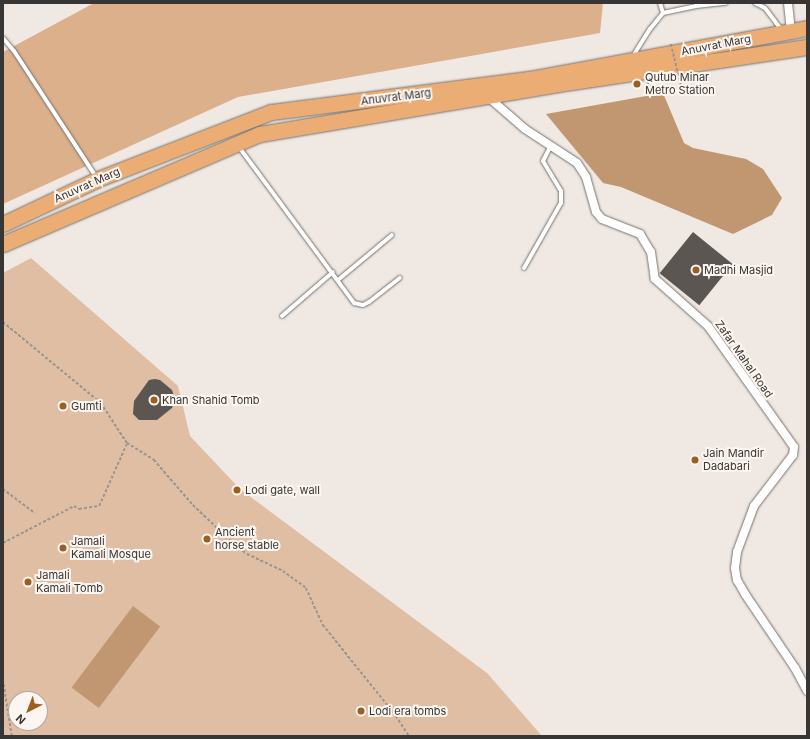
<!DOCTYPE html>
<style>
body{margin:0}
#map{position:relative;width:810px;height:739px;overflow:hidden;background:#efe8e3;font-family:Inter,sans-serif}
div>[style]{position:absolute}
.green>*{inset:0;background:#e0bea3}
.forest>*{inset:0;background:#dcb08b}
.water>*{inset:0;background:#c19772;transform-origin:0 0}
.building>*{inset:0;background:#5b5652;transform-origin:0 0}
.path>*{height:1.5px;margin-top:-0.75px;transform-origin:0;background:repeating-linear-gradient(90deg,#999591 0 3px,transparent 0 5px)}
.roads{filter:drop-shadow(0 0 1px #77726d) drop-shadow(0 0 1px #77726d)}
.lane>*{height:4px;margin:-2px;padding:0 2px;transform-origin:2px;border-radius:2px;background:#fff}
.street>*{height:8px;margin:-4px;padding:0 4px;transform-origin:4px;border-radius:4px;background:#fff}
.highway>*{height:15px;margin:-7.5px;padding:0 7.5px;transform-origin:7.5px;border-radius:7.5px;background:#ecad74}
.path-bridge>*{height:1.5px;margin-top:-0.75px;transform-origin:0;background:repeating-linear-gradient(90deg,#999591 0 3px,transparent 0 5px)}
.dots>*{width:11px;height:11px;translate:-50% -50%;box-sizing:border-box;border:2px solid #fcf5f0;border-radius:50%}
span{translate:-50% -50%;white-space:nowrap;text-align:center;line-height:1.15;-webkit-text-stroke:4px #fcf5f0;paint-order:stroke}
.street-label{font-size:11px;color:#383634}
.poi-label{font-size:11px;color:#383634}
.left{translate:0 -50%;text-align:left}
.frame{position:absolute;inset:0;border:4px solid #383634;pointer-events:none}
.north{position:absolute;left:8px;top:691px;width:40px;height:40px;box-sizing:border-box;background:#fcf5f0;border:1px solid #aea9a5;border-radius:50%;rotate:222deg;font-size:11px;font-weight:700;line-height:16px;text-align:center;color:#383634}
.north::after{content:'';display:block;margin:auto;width:14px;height:18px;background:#9c5f22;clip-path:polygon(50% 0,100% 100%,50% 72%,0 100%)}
</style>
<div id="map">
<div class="green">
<div style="clip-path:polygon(evenodd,31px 258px,178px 386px,190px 436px,240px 489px,487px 673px,542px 736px,3px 736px,3px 273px,31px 258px,16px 699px,40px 699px,40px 723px,16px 723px,16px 699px)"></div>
</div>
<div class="forest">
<div style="clip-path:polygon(94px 3px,603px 3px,600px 33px,238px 97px,3px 204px,3px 52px)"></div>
</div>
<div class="water">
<div style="clip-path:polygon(663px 93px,684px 143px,693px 148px,746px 159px,763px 169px,782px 198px,772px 215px,733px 234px,621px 187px,603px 183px,546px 114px)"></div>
<div style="left:133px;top:606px;width:34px;height:102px;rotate:37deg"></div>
</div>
<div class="building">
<div style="left:693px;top:232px;width:51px;height:53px;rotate:39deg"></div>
<div style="clip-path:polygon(155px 379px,160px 380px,172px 390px,175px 399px,172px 408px,157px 420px,139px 420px,133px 414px,134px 401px,149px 380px)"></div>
</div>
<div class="path">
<div style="left:647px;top:82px;width:9px;rotate:36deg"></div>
<div style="left:654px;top:87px;width:28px;rotate:4deg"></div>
<div style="left:3px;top:322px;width:127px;rotate:39.6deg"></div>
<div style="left:101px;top:403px;width:48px;rotate:57deg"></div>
<div style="left:127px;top:443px;width:32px;rotate:32deg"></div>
<div style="left:154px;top:460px;width:60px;rotate:49.1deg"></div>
<div style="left:193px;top:505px;width:58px;rotate:43.6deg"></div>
<div style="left:235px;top:545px;width:15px;rotate:37deg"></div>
<div style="left:247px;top:554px;width:40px;rotate:25deg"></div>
<div style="left:283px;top:571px;width:29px;rotate:36deg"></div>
<div style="left:306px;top:588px;width:41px;rotate:65.3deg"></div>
<div style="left:323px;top:625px;width:118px;rotate:51.2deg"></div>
<div style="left:3px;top:489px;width:40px;rotate:37deg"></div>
<div style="left:3px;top:543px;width:80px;rotate:-27.5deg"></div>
<div style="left:74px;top:506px;width:6px;rotate:31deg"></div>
<div style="left:79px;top:509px;width:20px;rotate:-9deg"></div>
<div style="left:99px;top:506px;width:69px;rotate:-66deg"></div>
<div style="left:3px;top:679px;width:58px;rotate:81deg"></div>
<div style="left:396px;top:716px;width:24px;rotate:57deg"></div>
</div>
<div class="roads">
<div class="lane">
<div style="left:660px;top:3px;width:10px;rotate:73deg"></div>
<div style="left:755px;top:3px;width:11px;rotate:27deg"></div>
<div style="left:765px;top:8px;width:26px;rotate:53deg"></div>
<div style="left:3px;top:38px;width:17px;rotate:50deg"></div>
<div style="left:14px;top:51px;width:150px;rotate:56.9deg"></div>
<div style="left:633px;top:56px;width:32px;rotate:-58deg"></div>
<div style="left:650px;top:29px;width:21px;rotate:-51deg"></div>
<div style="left:663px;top:13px;width:34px;rotate:-12deg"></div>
<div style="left:696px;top:6px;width:30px;rotate:-6deg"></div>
<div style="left:239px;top:147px;width:194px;rotate:53.6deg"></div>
<div style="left:354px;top:303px;width:9px;rotate:13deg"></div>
<div style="left:363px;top:305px;width:7px;rotate:-27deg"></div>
<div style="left:369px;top:302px;width:39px;rotate:-38deg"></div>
<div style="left:524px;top:268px;width:75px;rotate:-60.4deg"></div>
<div style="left:561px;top:203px;width:12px;rotate:-90deg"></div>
<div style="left:561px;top:191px;width:35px;rotate:-121deg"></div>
<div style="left:543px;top:161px;width:18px;rotate:-63deg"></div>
<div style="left:338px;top:280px;width:70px;rotate:-39.8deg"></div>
<div style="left:282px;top:316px;width:67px;rotate:-40.8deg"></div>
</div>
<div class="street">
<div style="left:788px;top:3px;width:28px;rotate:84deg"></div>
<div style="left:487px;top:96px;width:50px;rotate:41deg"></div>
<div style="left:525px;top:129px;width:62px;rotate:33.2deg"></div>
<div style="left:577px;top:163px;width:17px;rotate:57deg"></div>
<div style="left:586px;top:177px;width:36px;rotate:74deg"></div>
<div style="left:596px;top:212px;width:9px;rotate:49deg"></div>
<div style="left:602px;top:219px;width:41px;rotate:21.5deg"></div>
<div style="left:640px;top:234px;width:21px;rotate:59deg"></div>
<div style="left:651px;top:252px;width:27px;rotate:82deg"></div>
<div style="left:655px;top:279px;width:71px;rotate:41.6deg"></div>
<div style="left:708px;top:326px;width:148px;rotate:54.6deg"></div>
<div style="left:794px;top:447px;width:8px;rotate:97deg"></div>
<div style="left:793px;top:455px;width:64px;rotate:127.4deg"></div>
<div style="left:754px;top:506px;width:49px;rotate:110.3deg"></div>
<div style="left:737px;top:552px;width:16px;rotate:97deg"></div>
<div style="left:735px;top:568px;width:12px;rotate:81deg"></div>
<div style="left:737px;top:580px;width:16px;rotate:60deg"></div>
<div style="left:745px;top:594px;width:89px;rotate:56deg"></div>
<div style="left:795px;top:668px;width:26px;rotate:62deg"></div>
</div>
<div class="highway">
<div style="left:3px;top:224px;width:105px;rotate:-25.3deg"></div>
<div style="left:98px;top:179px;width:186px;rotate:-21.2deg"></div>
<div style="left:271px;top:112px;width:260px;rotate:-7.3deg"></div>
<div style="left:529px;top:79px;width:283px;rotate:-10.4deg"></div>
<div style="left:3px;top:244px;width:280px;rotate:-23.2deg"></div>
<div style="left:260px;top:134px;width:316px;rotate:-9.5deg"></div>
<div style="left:572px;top:82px;width:238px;rotate:-8.5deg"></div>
</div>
</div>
<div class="path-bridge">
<div style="left:671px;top:44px;width:46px;rotate:76.3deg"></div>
</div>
<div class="dots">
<div style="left:637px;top:84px;background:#9c5f22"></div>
<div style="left:696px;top:270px;background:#9c5f22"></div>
<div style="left:154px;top:400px;background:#9c5f22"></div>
<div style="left:63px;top:406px;background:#9c5f22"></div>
<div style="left:695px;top:460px;background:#9c5f22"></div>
<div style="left:237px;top:490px;background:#9c5f22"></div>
<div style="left:207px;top:539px;background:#9c5f22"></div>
<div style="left:63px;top:548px;background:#9c5f22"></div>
<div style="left:28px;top:582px;background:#9c5f22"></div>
<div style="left:361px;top:711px;background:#9c5f22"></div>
</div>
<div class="street-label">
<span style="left:716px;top:45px;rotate:-11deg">Anuvrat Marg</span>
<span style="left:396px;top:97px;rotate:-7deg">Anuvrat Marg</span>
<span style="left:87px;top:185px;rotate:-24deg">Anuvrat Marg</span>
<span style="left:744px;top:359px;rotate:55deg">Zafar Mahal Road</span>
</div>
<div class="poi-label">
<span class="left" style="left:645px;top:84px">Qutub Minar<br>Metro Station</span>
<span class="left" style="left:704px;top:270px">Madhi Masjid</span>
<span class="left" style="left:162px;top:400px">Khan Shahid Tomb</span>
<span class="left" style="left:71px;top:406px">Gumti</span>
<span class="left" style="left:703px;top:460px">Jain Mandir<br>Dadabari</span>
<span class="left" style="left:245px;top:490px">Lodi gate, wall</span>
<span class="left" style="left:215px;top:539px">Ancient<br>horse stable</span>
<span class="left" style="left:71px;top:548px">Jamali<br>Kamali Mosque</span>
<span class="left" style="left:36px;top:582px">Jamali<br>Kamali Tomb</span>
<span class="left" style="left:369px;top:711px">Lodi era tombs</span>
</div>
<div class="frame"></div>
<div class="north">N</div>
</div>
